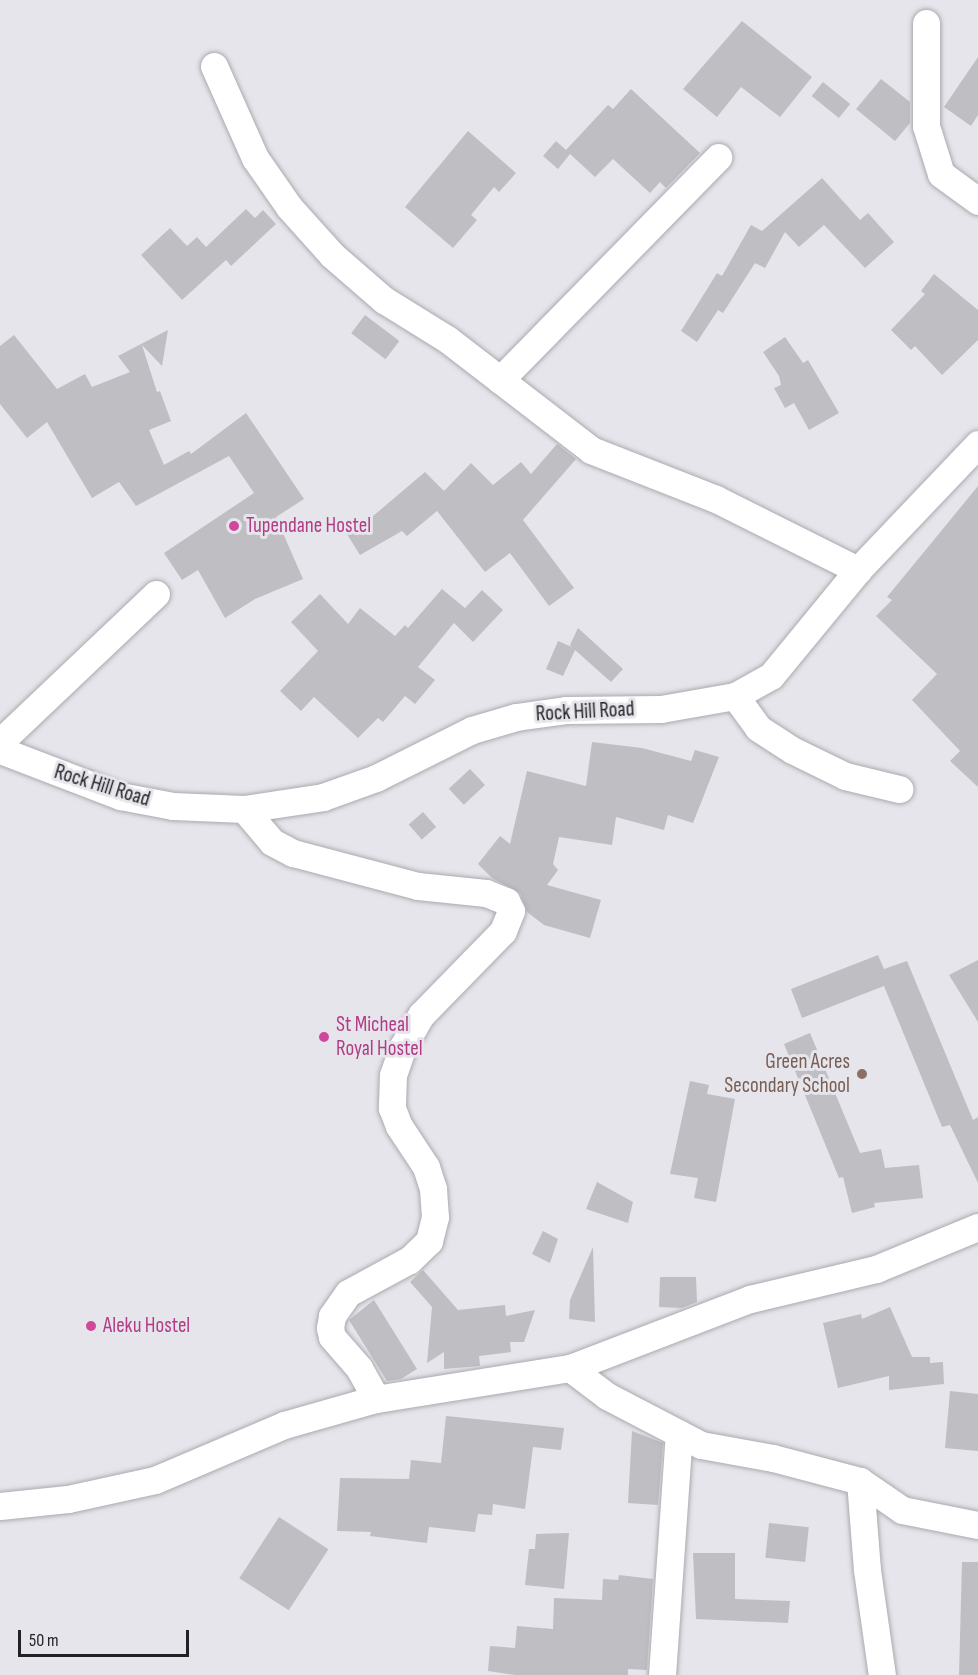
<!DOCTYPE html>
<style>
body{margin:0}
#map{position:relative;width:978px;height:1675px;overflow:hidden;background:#e5e5eb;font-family:"Sofia Sans Condensed",sans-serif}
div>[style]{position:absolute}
.building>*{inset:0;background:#bfbec3;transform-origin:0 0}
.roads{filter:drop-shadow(0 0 2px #aaaab0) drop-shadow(0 0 2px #aaaab0)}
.street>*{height:27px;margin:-13.5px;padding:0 13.5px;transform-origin:13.5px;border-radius:13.5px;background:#fff}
.dots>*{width:16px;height:16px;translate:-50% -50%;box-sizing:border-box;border:3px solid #e5e5eb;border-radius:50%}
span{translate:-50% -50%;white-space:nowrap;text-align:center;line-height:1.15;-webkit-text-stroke:6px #e5e5eb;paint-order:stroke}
.hotel-label{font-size:21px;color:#b23c85}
.left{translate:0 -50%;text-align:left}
.street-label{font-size:21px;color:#222225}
.education-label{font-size:21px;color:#785e54}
.right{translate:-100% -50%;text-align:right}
.scale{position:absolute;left:18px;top:1630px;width:171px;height:27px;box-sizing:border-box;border:3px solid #222225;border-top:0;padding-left:8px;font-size:18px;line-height:21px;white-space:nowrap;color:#222225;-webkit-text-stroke:4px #e5e5eb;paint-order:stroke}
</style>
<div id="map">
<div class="building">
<div style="clip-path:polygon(742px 21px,812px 77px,780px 117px,741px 87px,717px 117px,683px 89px)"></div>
<div style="clip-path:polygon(978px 57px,978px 115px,971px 126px,944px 107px)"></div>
<div style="clip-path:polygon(881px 79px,910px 102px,910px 123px,895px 141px,856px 109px)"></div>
<div style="left:823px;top:82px;width:35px;height:18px;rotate:39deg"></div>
<div style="clip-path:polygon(631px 89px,700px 153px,666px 188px,660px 182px,650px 193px,613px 159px,595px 177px,570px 154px,558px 169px,543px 156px,556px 141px,566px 150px,608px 105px,613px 109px)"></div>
<div style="clip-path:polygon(468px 131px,516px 173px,499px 192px,494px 187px,471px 215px,477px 220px,453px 248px,405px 207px)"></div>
<div style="clip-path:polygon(822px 178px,860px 220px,868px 213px,894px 242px,865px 268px,824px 225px,799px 247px,785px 232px,765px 268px,755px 263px,723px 313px,718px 310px,697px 342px,681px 331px,717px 273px,722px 276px,751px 225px,762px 231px)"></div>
<div style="clip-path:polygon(246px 209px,255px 218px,263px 210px,276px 224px,231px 266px,226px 260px,182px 300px,141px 255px,170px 228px,187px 246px,197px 237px,206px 247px)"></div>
<div style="clip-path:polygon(934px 274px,978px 310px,978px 340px,942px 375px,915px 346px,911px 350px,891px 330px,925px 294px,921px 291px)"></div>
<div style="left:365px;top:315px;width:43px;height:23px;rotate:37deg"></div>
<div style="clip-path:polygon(168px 330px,162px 366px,142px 345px,157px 392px,160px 391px,171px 421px,149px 430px,164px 465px,189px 451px,191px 454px,246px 413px,304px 499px,276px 517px,303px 579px,255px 599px,225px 618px,198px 570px,182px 580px,164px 553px,254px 493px,229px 456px,136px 506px,119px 482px,92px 498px,47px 422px,27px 438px,0 404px,0 346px,14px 335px,57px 389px,85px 374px,92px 387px,130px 372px,118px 356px)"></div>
<div style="clip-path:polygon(785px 337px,803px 363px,808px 360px,839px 413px,809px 430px,794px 403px,785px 408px,774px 388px,781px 385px,779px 376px,763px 352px)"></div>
<div style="clip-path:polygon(557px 444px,576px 459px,523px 520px,574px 588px,549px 606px,510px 553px,485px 572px,437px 511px,407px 536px,402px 531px,360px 555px,345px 531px,364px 519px,366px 522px,425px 472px,444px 491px,471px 463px,493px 485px,521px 462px,531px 474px)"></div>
<div style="clip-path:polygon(978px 486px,978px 787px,950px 761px,960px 751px,912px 700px,937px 674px,876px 616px,892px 600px,887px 597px)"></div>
<div style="clip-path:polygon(442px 589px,465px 608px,482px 590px,503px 610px,473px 642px,454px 623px,418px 667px,435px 680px,415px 704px,405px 696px,383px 722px,378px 718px,358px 738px,314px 697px,301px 711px,280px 691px,318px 651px,291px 622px,320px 594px,348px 624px,360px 608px,395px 636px,405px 625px,408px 628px)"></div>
<div style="clip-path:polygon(578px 628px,623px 669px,611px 682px,575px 650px,563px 676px,546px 669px,558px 641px,572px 647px,570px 645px)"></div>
<div style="clip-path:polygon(592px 742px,642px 748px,691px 761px,695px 750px,719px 757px,693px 823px,668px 815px,664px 830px,616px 817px,612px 845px,559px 837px,553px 864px,558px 870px,547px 885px,601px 900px,590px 938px,544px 925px,527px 912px,520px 893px,492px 878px,478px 864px,500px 836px,510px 844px,527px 771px,586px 786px)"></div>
<div style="left:470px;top:769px;width:22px;height:29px;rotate:47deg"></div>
<div style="left:423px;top:812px;width:20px;height:19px;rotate:49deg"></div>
<div style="clip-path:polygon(878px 955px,884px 969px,907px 961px,973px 1120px,978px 1117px,978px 1183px,950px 1125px,942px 1127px,884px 986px,802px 1018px,791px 989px)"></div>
<div style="clip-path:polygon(978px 960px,978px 1022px,949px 975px)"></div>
<div style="clip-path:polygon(810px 1033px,860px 1153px,881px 1149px,885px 1168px,919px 1165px,923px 1198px,874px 1203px,875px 1207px,852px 1213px,843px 1177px,839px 1178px,784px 1044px)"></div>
<div style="clip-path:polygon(690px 1081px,709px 1085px,707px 1094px,735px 1099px,716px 1202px,694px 1198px,698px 1178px,670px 1174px)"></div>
<div style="clip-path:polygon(597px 1182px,633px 1202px,628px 1223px,586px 1209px)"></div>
<div style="clip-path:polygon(543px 1231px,558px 1239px,550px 1263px,532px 1254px)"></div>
<div style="clip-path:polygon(593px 1247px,595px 1322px,569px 1319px,570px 1300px)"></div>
<div style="clip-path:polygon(423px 1270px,458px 1310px,505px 1305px,506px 1316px,535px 1310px,524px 1342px,510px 1342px,511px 1352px,479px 1356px,480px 1366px,444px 1369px,444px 1352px,427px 1363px,432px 1307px,410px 1282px)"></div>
<div style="clip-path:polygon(660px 1277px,696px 1277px,697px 1302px,682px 1308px,659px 1307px)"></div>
<div style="clip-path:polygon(374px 1300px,417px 1369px,401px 1379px,387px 1381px,349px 1320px)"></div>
<div style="clip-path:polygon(890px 1307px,912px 1357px,930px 1357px,930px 1363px,943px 1362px,944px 1384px,889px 1390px,889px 1376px,838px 1388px,823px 1323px,861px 1314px,862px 1319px)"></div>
<div style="clip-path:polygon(950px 1391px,978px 1394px,978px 1451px,945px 1448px)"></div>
<div style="clip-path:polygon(446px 1416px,564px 1428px,561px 1450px,533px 1447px,525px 1509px,493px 1504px,492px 1515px,478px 1514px,475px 1532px,429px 1527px,427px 1543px,370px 1536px,371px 1532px,337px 1531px,340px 1478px,409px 1479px,411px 1460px,441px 1463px)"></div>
<div style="clip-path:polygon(632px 1431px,663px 1443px,658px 1505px,628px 1503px)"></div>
<div style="left:279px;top:1517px;width:59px;height:73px;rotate:33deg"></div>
<div style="left:769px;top:1523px;width:40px;height:35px;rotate:6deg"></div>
<div style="clip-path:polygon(569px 1533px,564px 1589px,525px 1585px,529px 1549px,535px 1549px,536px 1534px)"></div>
<div style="clip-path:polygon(693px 1553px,735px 1553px,735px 1599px,790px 1601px,788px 1623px,696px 1619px)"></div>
<div style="clip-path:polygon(962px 1562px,978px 1562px,978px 1675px,959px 1675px)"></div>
<div style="clip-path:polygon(619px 1575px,653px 1579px,647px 1670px,628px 1669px,628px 1675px,515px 1675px,488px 1671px,490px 1646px,515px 1648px,517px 1626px,553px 1629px,554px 1598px,602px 1600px,603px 1579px,618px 1580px)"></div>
</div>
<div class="roads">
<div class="street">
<div style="left:926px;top:23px;width:103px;rotate:90deg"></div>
<div style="left:926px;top:126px;width:50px;rotate:72.6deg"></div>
<div style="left:941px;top:174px;width:46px;rotate:36.1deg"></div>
<div style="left:214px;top:66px;width:101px;rotate:66deg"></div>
<div style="left:255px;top:158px;width:60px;rotate:55.2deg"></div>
<div style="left:289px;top:207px;width:64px;rotate:48.1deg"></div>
<div style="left:332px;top:255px;width:69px;rotate:40.9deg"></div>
<div style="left:384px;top:300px;width:74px;rotate:31.8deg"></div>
<div style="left:447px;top:339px;width:182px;rotate:37.6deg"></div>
<div style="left:591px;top:450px;width:134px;rotate:21.4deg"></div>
<div style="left:716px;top:499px;width:159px;rotate:26.6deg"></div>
<div style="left:500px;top:380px;width:312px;rotate:-45.6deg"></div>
<div style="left:735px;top:696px;width:39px;rotate:54deg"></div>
<div style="left:758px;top:728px;width:40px;rotate:32.9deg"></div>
<div style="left:792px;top:750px;width:59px;rotate:26.1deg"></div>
<div style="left:845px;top:776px;width:56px;rotate:13.5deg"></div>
<div style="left:0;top:742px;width:215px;rotate:-43.5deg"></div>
<div style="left:0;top:750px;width:129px;rotate:21deg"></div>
<div style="left:120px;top:796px;width:54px;rotate:10.7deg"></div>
<div style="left:173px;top:806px;width:71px;rotate:2.4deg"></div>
<div style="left:244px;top:809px;width:80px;rotate:-8.6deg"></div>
<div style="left:323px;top:797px;width:56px;rotate:-19.7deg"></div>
<div style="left:376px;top:778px;width:107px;rotate:-26.6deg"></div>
<div style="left:472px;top:730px;width:46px;rotate:-16.5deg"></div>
<div style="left:516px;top:717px;width:50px;rotate:-8deg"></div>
<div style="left:566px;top:710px;width:95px;rotate:-0.6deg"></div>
<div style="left:661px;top:709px;width:75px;rotate:-10deg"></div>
<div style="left:735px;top:696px;width:41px;rotate:-29.1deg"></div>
<div style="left:771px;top:676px;width:137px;rotate:-50.6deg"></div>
<div style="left:858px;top:570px;width:174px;rotate:-46.4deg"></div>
<div style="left:244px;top:809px;width:43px;rotate:49.7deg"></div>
<div style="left:272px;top:842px;width:24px;rotate:28deg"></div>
<div style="left:293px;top:853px;width:129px;rotate:14.8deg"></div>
<div style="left:418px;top:886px;width:68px;rotate:5.9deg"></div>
<div style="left:486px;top:893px;width:22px;rotate:22deg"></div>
<div style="left:506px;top:901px;width:11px;rotate:63deg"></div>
<div style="left:511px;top:911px;width:22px;rotate:112deg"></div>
<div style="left:503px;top:931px;width:117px;rotate:134.3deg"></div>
<div style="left:421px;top:1015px;width:36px;rotate:120deg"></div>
<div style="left:403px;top:1046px;width:31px;rotate:109deg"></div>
<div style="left:393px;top:1075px;width:33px;rotate:92deg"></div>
<div style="left:392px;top:1108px;width:19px;rotate:69deg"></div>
<div style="left:399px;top:1126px;width:49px;rotate:56.6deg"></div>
<div style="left:426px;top:1167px;width:23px;rotate:72deg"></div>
<div style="left:433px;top:1189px;width:28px;rotate:86deg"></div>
<div style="left:435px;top:1217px;width:25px;rotate:104deg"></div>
<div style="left:429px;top:1241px;width:28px;rotate:136deg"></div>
<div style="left:409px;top:1260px;width:69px;rotate:151.6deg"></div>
<div style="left:348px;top:1293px;width:28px;rotate:125deg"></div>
<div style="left:332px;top:1316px;width:12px;rotate:99deg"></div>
<div style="left:330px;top:1328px;width:9px;rotate:77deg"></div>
<div style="left:332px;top:1337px;width:41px;rotate:48.9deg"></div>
<div style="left:359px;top:1368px;width:35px;rotate:61deg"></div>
<div style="left:570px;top:1368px;width:46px;rotate:37.1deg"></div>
<div style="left:607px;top:1396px;width:106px;rotate:27.5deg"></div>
<div style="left:701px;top:1445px;width:73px;rotate:10.2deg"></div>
<div style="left:773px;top:1458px;width:90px;rotate:14.8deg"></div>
<div style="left:860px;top:1481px;width:51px;rotate:34.6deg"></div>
<div style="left:902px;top:1510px;width:77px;rotate:11.2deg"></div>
<div style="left:860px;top:1481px;width:89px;rotate:85.5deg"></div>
<div style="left:867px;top:1570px;width:106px;rotate:81.9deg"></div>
<div style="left:0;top:1506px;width:68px;rotate:-5.9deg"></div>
<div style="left:68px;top:1499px;width:89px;rotate:-12.3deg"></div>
<div style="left:155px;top:1480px;width:140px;rotate:-23.1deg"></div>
<div style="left:284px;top:1425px;width:96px;rotate:-15.8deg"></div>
<div style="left:376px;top:1399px;width:196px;rotate:-9.1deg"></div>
<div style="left:570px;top:1368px;width:193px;rotate:-21deg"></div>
<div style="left:750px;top:1299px;width:130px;rotate:-13.4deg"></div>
<div style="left:876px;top:1269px;width:110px;rotate:-22.4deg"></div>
<div style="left:662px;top:1675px;width:242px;rotate:-86deg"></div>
</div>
</div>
<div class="dots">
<div style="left:234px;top:526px;background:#d1479c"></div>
<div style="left:324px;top:1037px;background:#d1479c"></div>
<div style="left:862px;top:1074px;background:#8d6e63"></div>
<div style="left:91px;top:1326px;background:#d1479c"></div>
</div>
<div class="hotel-label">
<span class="left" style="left:246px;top:526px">Tupendane Hostel</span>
<span class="left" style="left:336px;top:1037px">St Micheal<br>Royal Hostel</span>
<span class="left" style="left:103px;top:1326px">Aleku Hostel</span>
</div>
<div class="street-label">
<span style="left:585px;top:712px;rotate:-3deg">Rock Hill Road</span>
<span style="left:102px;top:786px;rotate:17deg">Rock Hill Road</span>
</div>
<div class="education-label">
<span class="right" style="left:850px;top:1074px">Green Acres<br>Secondary School</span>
</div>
<div class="scale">50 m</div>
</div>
